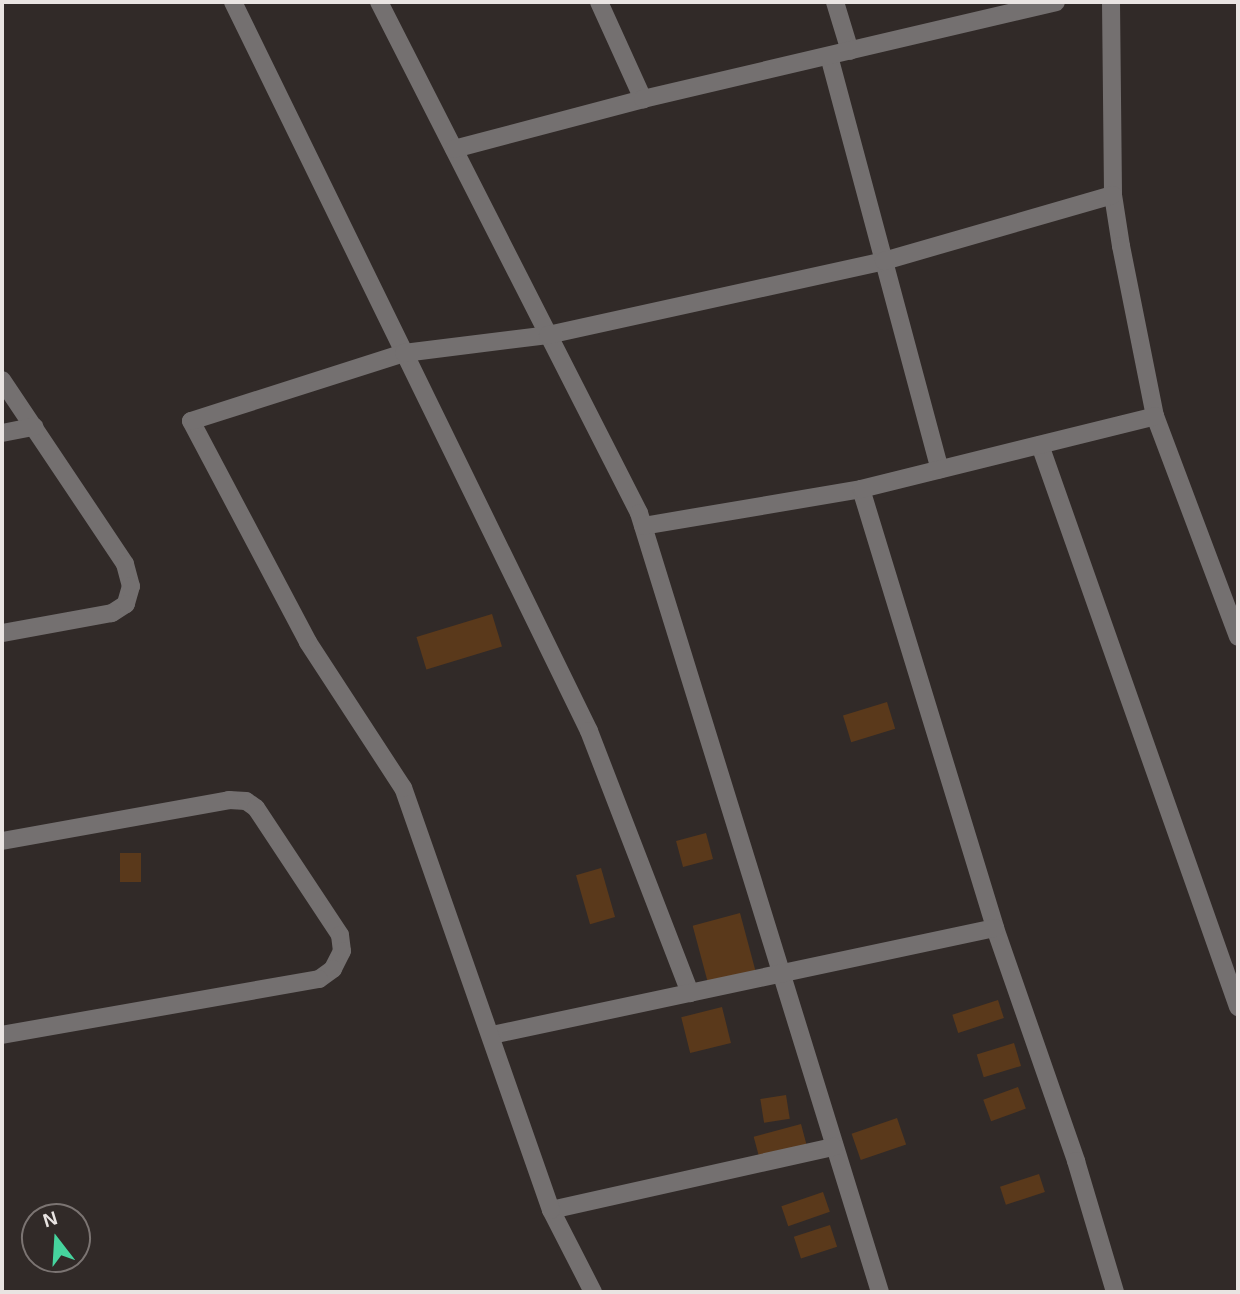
<!DOCTYPE html>
<style>
body{margin:0}
#map{position:relative;width:1240px;height:1294px;overflow:hidden;background:#312a28;font-family:Helvetica,sans-serif}
div>[style]{position:absolute}
.building>*{inset:0;background:#5a391b;transform-origin:0 0}
.minor>*{height:18px;margin:-9px;padding:0 9px;transform-origin:9px;border-radius:9px;background:#747070}
span{translate:-50% -50%;white-space:nowrap;text-align:center;line-height:1.15;-webkit-text-stroke:5px #312a28;paint-order:stroke}
.frame{position:absolute;inset:0;border:4px solid #e9e4e2;pointer-events:none}
.north{position:absolute;left:21px;top:1203px;width:70px;height:70px;box-sizing:border-box;background:#312a28;border:2px solid #7b7472;border-radius:50%;rotate:343deg;font-size:19px;font-weight:700;line-height:28px;text-align:center;color:#e9e4e2}
.north::after{content:'';display:block;margin:auto;width:24px;height:32px;background:#46d49e;clip-path:polygon(50% 0,100% 100%,50% 72%,0 100%)}
</style>
<div id="map">
<div class="building">
<div style="left:492px;top:614px;width:34px;height:79px;rotate:73deg"></div>
<div style="left:887px;top:702px;width:28px;height:46px;rotate:73deg"></div>
<div style="left:706px;top:833px;width:27px;height:31px;rotate:75deg"></div>
<div style="left:120px;top:853px;width:21px;height:29px"></div>
<div style="left:601px;top:868px;width:51px;height:26px;rotate:74deg"></div>
<div style="left:740px;top:913px;width:60px;height:49px;rotate:75deg"></div>
<div style="left:998px;top:1000px;width:19px;height:48px;rotate:72deg"></div>
<div style="left:722px;top:1007px;width:37px;height:42px;rotate:76deg"></div>
<div style="left:1014px;top:1043px;width:24px;height:39px;rotate:73deg"></div>
<div style="left:1018px;top:1087px;width:23px;height:37px;rotate:70deg"></div>
<div style="left:786px;top:1095px;width:24px;height:26px;rotate:81deg"></div>
<div style="left:897px;top:1118px;width:28px;height:48px;rotate:71deg"></div>
<div style="left:801px;top:1124px;width:24px;height:49px;rotate:75deg"></div>
<div style="left:1039px;top:1174px;width:19px;height:41px;rotate:72deg"></div>
<div style="left:823px;top:1192px;width:21px;height:44px;rotate:71deg"></div>
<div style="left:830px;top:1225px;width:23px;height:38px;rotate:72deg"></div>
</div>
<div class="minor">
<div style="left:233px;top:2px;width:811px;rotate:63.97deg"></div>
<div style="left:589px;top:731px;width:281px;rotate:68.9deg"></div>
<div style="left:379px;top:2px;width:573px;rotate:63.03deg"></div>
<div style="left:639px;top:513px;width:815px;rotate:72.81deg"></div>
<div style="left:599px;top:2px;width:107px;rotate:65.6deg"></div>
<div style="left:835px;top:2px;width:51px;rotate:73deg"></div>
<div style="left:1111px;top:2px;width:193px;rotate:89.4deg"></div>
<div style="left:1113px;top:195px;width:52px;rotate:81.1deg"></div>
<div style="left:1121px;top:246px;width:173px;rotate:78.7deg"></div>
<div style="left:1155px;top:416px;width:236px;rotate:69.4deg"></div>
<div style="left:829px;top:56px;width:428px;rotate:75deg"></div>
<div style="left:454px;top:149px;width:196px;rotate:-14.8deg"></div>
<div style="left:643px;top:99px;width:424px;rotate:-13.2deg"></div>
<div style="left:2px;top:380px;width:221px;rotate:56.2deg"></div>
<div style="left:125px;top:564px;width:23px;rotate:75deg"></div>
<div style="left:131px;top:586px;width:19px;rotate:106deg"></div>
<div style="left:126px;top:604px;width:17px;rotate:147deg"></div>
<div style="left:112px;top:613px;width:112px;rotate:169.7deg"></div>
<div style="left:2px;top:433px;width:33px;rotate:-11deg"></div>
<div style="left:1040px;top:445px;width:596px;rotate:70.59deg"></div>
<div style="left:861px;top:489px;width:459px;rotate:73deg"></div>
<div style="left:995px;top:928px;width:247px;rotate:70.8deg"></div>
<div style="left:1076px;top:1161px;width:137px;rotate:73.4deg"></div>
<div style="left:643px;top:526px;width:221px;rotate:-9.6deg"></div>
<div style="left:861px;top:489px;width:303px;rotate:-13.9deg"></div>
<div style="left:2px;top:841px;width:231px;rotate:-10.2deg"></div>
<div style="left:229px;top:800px;width:17px;rotate:3deg"></div>
<div style="left:246px;top:801px;width:12px;rotate:35deg"></div>
<div style="left:256px;top:808px;width:152px;rotate:56.5deg"></div>
<div style="left:340px;top:935px;width:16px;rotate:83deg"></div>
<div style="left:342px;top:951px;width:20px;rotate:117deg"></div>
<div style="left:333px;top:969px;width:17px;rotate:144deg"></div>
<div style="left:319px;top:979px;width:322px;rotate:170deg"></div>
<div style="left:492px;top:1035px;width:514px;rotate:-12.01deg"></div>
<div style="left:551px;top:1210px;width:290px;rotate:-12.6deg"></div>
<div style="left:593px;top:1292px;width:92px;rotate:-117.1deg"></div>
<div style="left:551px;top:1210px;width:447px;rotate:-109.3deg"></div>
<div style="left:403px;top:788px;width:174px;rotate:-123.1deg"></div>
<div style="left:308px;top:642px;width:250px;rotate:-117.9deg"></div>
<div style="left:191px;top:421px;width:224px;rotate:-17.7deg"></div>
<div style="left:404px;top:353px;width:145px;rotate:-7.1deg"></div>
<div style="left:548px;top:335px;width:344px;rotate:-12.4deg"></div>
<div style="left:884px;top:261px;width:238px;rotate:-16.1deg"></div>
</div>
<div class="frame"></div>
<div class="north">N</div>
</div>
